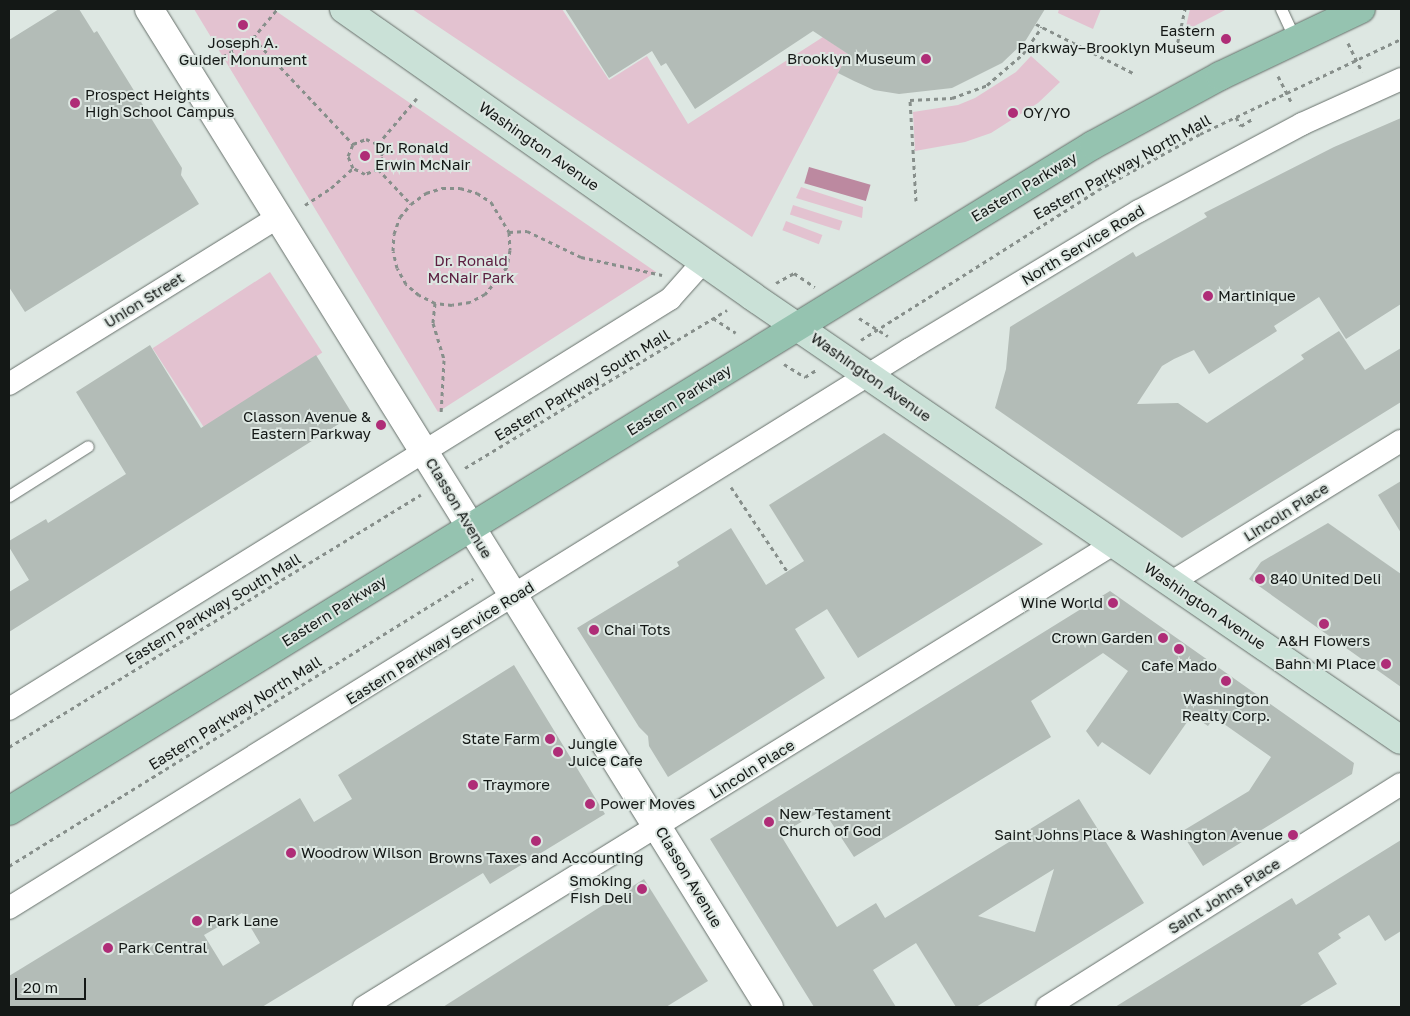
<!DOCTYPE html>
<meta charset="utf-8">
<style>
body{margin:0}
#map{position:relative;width:1410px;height:1016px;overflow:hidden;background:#dde7e2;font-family:"Golos Text",sans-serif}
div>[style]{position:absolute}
.green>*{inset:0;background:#e3c2d0;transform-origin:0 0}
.water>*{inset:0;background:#bc89a0;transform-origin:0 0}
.building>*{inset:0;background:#b3bcb7}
.path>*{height:3px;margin-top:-1.5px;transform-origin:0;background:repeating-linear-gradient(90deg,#878f8b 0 4px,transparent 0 8px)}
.roads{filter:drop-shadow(0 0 1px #67706b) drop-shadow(0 0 1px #67706b)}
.service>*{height:11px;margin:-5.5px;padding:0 5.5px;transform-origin:5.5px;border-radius:5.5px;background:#fff}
.minor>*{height:22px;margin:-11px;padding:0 11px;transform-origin:11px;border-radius:11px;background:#fff}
.tertiary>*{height:28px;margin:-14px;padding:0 14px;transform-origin:14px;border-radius:14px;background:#fff}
.secondary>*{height:28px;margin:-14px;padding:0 14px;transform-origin:14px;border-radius:14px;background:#cae1d7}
.primary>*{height:28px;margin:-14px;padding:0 14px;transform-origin:14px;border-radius:14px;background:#95c3b0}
.dots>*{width:14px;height:14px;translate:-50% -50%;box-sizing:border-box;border:2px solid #dde7e2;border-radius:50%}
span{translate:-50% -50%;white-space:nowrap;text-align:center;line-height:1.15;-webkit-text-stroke:4px #dde7e2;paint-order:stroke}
.poi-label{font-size:15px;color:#141816}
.right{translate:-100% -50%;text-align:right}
.left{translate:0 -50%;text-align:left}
.street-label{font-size:15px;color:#141816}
.park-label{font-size:15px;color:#5e2042}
.frame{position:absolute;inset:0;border:10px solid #141816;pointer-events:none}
.scale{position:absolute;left:15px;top:978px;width:71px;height:22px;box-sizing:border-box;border:2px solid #141816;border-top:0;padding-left:6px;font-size:15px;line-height:18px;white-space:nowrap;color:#141816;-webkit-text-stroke:4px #dde7e2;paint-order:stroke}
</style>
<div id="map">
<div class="green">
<div style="clip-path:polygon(194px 9px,273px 9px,656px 272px,438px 412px)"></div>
<div style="clip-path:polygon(412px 9px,562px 9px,609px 80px,647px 56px,688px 124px,823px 37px,848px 54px,752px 237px)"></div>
<div style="clip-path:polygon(1059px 9px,1101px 9px,1093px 29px,1058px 13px)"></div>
<div style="clip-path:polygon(1190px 9px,1227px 9px,1185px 31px)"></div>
<div style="clip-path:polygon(1031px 56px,1060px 82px,1038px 103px,991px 133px,965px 142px,915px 151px,913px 112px,958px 105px,975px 98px,1016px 72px)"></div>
<div style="clip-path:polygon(801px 187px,863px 207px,862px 218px,796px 198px)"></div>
<div style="left:793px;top:205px;width:52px;height:10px;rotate:18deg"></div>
<div style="left:786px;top:221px;width:39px;height:10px;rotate:21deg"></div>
<div style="left:270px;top:272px;width:96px;height:140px;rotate:57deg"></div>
</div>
<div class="water">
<div style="left:809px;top:167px;width:64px;height:17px;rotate:16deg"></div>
</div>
<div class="building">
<div style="clip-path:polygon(59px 9px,79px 9px,94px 33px,97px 31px,182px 168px,181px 175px,199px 204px,25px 312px,9px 287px,9px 40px)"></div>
<div style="clip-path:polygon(565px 9px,1045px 9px,1026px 40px,1002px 63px,952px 88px,899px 94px,874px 90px,854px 81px,838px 73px,848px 54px,813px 31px,695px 109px,666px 63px,661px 66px,652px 51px,609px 78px)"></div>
<div style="clip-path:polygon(1401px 118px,1401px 304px,1346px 339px,1319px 297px,1274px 326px,1277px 331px,1209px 374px,1194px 350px,1174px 359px,1162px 366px,1137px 404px,1178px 403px,1207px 423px,1304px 359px,1301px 355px,1339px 331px,1365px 370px,1401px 348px,1401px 402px,1182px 538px,995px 408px,1006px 369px,1010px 327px,1133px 252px,1136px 257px,1207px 217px,1204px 213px,1334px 147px)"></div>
<div style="clip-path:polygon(150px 345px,201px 428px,316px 355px,353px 415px,9px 632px,9px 592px,29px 580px,9px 547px,9px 541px,46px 519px,48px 523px,126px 474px,76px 392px)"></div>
<div style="clip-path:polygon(884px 433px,1043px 544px,858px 658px,827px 609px,795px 629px,825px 678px,668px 777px,649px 746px,648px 736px,639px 727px,577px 628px,679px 566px,677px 562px,731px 528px,766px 585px,804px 561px,769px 505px)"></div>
<div style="clip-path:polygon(1401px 481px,1401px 533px,1378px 495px)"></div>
<div style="clip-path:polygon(1328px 523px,1401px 574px,1401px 687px,1249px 579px,1261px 562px)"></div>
<div style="clip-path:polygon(evenodd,1110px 591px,1354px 763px,1352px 774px,1203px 866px,1181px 832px,1249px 791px,1271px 757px,1214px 717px,1208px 726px,1192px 715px,1150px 775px,1102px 742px,1098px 747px,1086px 731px,1128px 671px,1103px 653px,1031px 701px,1051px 737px,854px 857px,823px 810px,780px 834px,837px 927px,876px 903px,885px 918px,1079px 799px,1144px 903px,976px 1007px,956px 1007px,916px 943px,873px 970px,896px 1007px,814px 1007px,710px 839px,1110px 591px,1054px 869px,1035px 932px,978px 916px,1054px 869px)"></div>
<div style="clip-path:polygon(evenodd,514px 665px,605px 814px,490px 884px,483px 873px,262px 1007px,9px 1007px,9px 976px,300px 798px,314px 822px,352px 799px,338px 775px,514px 665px,242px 913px,260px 943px,223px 966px,204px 935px,242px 913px)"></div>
<div style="clip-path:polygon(1401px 840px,1401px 931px,1385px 941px,1369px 915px,1338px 934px,1341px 938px,1318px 953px,1337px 984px,1298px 1007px,1115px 1007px,1292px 898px,1296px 905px)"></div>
<div style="clip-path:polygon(644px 879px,708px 981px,666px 1007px,443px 1007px)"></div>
</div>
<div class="path">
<div style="left:1036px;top:24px;width:109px;rotate:26.8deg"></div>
<div style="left:253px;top:38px;width:146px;rotate:46.7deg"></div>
<div style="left:353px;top:144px;width:14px;rotate:-21deg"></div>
<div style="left:366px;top:139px;width:13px;rotate:23deg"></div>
<div style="left:378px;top:144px;width:14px;rotate:69deg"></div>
<div style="left:383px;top:157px;width:13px;rotate:113deg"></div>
<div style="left:378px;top:169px;width:14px;rotate:159deg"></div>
<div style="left:365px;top:174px;width:13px;rotate:-153deg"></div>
<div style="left:353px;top:168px;width:13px;rotate:-113deg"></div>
<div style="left:348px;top:156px;width:13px;rotate:-67deg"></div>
<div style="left:1348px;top:43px;width:32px;rotate:64deg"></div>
<div style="left:1176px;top:50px;width:42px;rotate:-77.6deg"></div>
<div style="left:216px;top:61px;width:44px;rotate:-31.9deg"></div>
<div style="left:253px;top:38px;width:38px;rotate:-50deg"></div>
<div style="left:1278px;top:76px;width:30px;rotate:63deg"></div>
<div style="left:1236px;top:117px;width:10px;rotate:61deg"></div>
<div style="left:1241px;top:126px;width:13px;rotate:-32deg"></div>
<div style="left:378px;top:144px;width:60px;rotate:-49.7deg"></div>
<div style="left:378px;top:169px;width:48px;rotate:46.7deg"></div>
<div style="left:411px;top:204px;width:19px;rotate:-36deg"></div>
<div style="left:426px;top:193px;width:17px;rotate:-17deg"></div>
<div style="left:442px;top:188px;width:18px"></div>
<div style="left:460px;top:188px;width:18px;rotate:16deg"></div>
<div style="left:477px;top:193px;width:17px;rotate:33deg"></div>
<div style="left:491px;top:202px;width:35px;rotate:59deg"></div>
<div style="left:509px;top:232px;width:18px;rotate:87deg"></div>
<div style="left:510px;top:250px;width:17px;rotate:100deg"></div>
<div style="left:507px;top:267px;width:35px;rotate:129deg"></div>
<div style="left:485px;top:294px;width:17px;rotate:152deg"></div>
<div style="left:470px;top:302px;width:18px;rotate:171deg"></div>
<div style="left:452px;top:305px;width:17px;rotate:-173deg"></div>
<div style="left:435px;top:303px;width:18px;rotate:-153deg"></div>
<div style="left:419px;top:295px;width:17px;rotate:-140deg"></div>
<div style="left:406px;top:284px;width:18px;rotate:-119deg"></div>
<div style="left:397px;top:268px;width:17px;rotate:-103deg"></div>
<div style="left:393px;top:251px;width:17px;rotate:-87deg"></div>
<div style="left:394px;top:234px;width:18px;rotate:-71deg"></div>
<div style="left:400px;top:217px;width:17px;rotate:-50deg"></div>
<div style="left:916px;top:201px;width:101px;rotate:-93.4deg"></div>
<div style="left:910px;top:100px;width:42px;rotate:-2.7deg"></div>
<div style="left:952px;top:98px;width:37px;rotate:-20deg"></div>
<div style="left:987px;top:85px;width:48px;rotate:-40.7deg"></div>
<div style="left:1023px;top:54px;width:33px;rotate:-55deg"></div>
<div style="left:305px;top:205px;width:31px;rotate:-33deg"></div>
<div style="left:331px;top:188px;width:30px;rotate:-42deg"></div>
<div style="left:509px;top:232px;width:18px;rotate:-3deg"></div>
<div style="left:527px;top:231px;width:60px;rotate:25.7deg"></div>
<div style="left:581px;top:257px;width:83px;rotate:12.5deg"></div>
<div style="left:776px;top:283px;width:21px;rotate:-29deg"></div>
<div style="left:794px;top:273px;width:25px;rotate:34deg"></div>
<div style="left:435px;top:303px;width:20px;rotate:96deg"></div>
<div style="left:433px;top:323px;width:39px;rotate:73deg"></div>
<div style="left:444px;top:360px;width:54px;rotate:93.2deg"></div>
<div style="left:713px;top:318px;width:27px;rotate:33deg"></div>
<div style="left:859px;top:318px;width:34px;rotate:32deg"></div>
<div style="left:861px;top:340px;width:280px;rotate:-32.3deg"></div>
<div style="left:1098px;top:190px;width:116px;rotate:-28.8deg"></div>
<div style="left:1200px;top:134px;width:222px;rotate:-25.3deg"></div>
<div style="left:784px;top:364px;width:25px;rotate:32deg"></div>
<div style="left:805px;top:377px;width:13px;rotate:-32deg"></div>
<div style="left:465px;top:468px;width:306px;rotate:-31.1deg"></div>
<div style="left:731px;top:487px;width:101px;rotate:56.3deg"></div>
<div style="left:9px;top:747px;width:483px;rotate:-31.5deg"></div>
<div style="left:9px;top:866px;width:546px;rotate:-31.74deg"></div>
</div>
<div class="roads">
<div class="service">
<div style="left:1281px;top:9px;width:33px;rotate:65deg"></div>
<div style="left:9px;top:496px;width:93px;rotate:-32.3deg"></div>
</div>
<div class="minor">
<div style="left:9px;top:384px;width:319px;rotate:-31.8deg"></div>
<div style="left:1170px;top:583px;width:271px;rotate:-31.6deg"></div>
<div style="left:9px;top:709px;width:778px;rotate:-31.81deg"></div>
<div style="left:670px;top:299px;width:50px;rotate:-48.3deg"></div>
<div style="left:9px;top:908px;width:1060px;rotate:-31.82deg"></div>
<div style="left:910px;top:349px;width:267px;rotate:-31.1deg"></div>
<div style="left:1139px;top:211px;width:185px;rotate:-28.1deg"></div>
<div style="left:1302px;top:124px;width:109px;rotate:-24.4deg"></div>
<div style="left:364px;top:1007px;width:881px;rotate:-31.72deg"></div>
<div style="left:1047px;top:1007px;width:418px;rotate:-32.2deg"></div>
</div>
<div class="tertiary">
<div style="left:149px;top:9px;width:1175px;rotate:58.15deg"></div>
</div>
<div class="secondary">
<div style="left:344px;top:9px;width:499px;rotate:35.1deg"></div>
<div style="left:752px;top:296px;width:786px;rotate:34.38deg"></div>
</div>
<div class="primary">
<div style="left:9px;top:811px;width:1272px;rotate:-31.57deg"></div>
<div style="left:1093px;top:145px;width:145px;rotate:-28.5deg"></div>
<div style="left:1220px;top:76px;width:156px;rotate:-25.4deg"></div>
</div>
</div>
<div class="dots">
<div style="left:243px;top:25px;background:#af2d77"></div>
<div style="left:1226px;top:39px;background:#af2d77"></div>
<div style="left:926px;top:59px;background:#af2d77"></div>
<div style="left:75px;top:103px;background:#af2d77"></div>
<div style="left:1013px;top:113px;background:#af2d77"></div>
<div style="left:365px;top:156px;background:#af2d77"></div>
<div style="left:1208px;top:296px;background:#af2d77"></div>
<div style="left:381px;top:425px;background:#af2d77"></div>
<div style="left:1260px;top:579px;background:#af2d77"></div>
<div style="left:1113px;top:603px;background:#af2d77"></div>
<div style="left:1324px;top:624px;background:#af2d77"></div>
<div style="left:594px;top:630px;background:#af2d77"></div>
<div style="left:1163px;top:638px;background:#af2d77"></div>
<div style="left:1179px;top:649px;background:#af2d77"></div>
<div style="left:1386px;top:664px;background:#af2d77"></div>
<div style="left:1226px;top:681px;background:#af2d77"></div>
<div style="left:550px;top:739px;background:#af2d77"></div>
<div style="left:558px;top:752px;background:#af2d77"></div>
<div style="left:473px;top:785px;background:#af2d77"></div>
<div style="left:590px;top:804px;background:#af2d77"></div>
<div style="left:769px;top:822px;background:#af2d77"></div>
<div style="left:1293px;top:835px;background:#af2d77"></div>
<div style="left:536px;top:841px;background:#af2d77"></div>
<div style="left:291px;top:853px;background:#af2d77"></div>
<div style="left:642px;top:889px;background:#af2d77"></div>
<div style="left:197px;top:921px;background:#af2d77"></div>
<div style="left:108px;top:948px;background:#af2d77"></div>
</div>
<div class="poi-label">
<span class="right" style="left:1215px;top:39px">Eastern<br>Parkway–Brooklyn Museum</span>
<span style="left:243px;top:51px">Joseph A.<br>Guider Monument</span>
<span class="right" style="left:916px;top:59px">Brooklyn Museum</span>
<span class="left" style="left:85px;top:103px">Prospect Heights<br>High School Campus</span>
<span class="left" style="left:1023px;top:113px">OY/YO</span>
<span class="left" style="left:375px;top:156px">Dr. Ronald<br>Erwin McNair</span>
<span class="left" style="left:1218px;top:296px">Martinique</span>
<span class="right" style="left:371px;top:425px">Classon Avenue &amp;<br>Eastern Parkway</span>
<span class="left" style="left:1270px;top:579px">840 United Deli</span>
<span class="right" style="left:1103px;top:603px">Wine World</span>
<span class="left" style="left:604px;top:630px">Chai Tots</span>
<span class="right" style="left:1153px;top:638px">Crown Garden</span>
<span style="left:1324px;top:641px">A&amp;H Flowers</span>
<span class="right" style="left:1376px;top:664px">Bahn Mi Place</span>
<span style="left:1179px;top:666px">Cafe Mado</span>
<span style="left:1226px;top:707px">Washington<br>Realty Corp.</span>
<span class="right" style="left:540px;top:739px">State Farm</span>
<span class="left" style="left:568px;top:752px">Jungle<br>Juice Cafe</span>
<span class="left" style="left:483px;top:785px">Traymore</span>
<span class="left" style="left:600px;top:804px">Power Moves</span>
<span class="left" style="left:779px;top:822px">New Testament<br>Church of God</span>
<span class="right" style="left:1283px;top:835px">Saint Johns Place &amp; Washington Avenue</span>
<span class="left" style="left:301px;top:853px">Woodrow Wilson</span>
<span style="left:536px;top:858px">Browns Taxes and Accounting</span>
<span class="right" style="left:632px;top:889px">Smoking<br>Fish Deli</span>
<span class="left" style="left:207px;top:921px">Park Lane</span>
<span class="left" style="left:118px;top:948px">Park Central</span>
</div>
<div class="street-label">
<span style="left:539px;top:146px;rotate:35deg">Washington Avenue</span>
<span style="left:1122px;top:167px;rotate:-29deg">Eastern Parkway North Mall</span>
<span style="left:1024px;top:187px;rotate:-31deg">Eastern Parkway</span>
<span style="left:1083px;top:245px;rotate:-31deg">North Service Road</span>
<span style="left:144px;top:300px;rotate:-32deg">Union Street</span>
<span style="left:871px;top:377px;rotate:35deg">Washington Avenue</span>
<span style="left:582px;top:385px;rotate:-31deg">Eastern Parkway South Mall</span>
<span style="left:679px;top:400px;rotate:-32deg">Eastern Parkway</span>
<span style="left:459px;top:508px;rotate:59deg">Classon Avenue</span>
<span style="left:1286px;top:512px;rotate:-32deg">Lincoln Place</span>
<span style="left:1205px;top:606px;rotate:34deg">Washington Avenue</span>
<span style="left:213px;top:609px;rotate:-31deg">Eastern Parkway South Mall</span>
<span style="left:334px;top:611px;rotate:-32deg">Eastern Parkway</span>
<span style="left:440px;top:643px;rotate:-32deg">Eastern Parkway Service Road</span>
<span style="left:235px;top:713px;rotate:-32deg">Eastern Parkway North Mall</span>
<span style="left:752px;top:769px;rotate:-32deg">Lincoln Place</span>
<span style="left:689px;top:877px;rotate:59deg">Classon Avenue</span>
<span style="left:1224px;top:896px;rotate:-32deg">Saint Johns Place</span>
</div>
<div class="park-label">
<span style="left:471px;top:269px">Dr. Ronald<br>McNair Park</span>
</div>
<div class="frame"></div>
<div class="scale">20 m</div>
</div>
